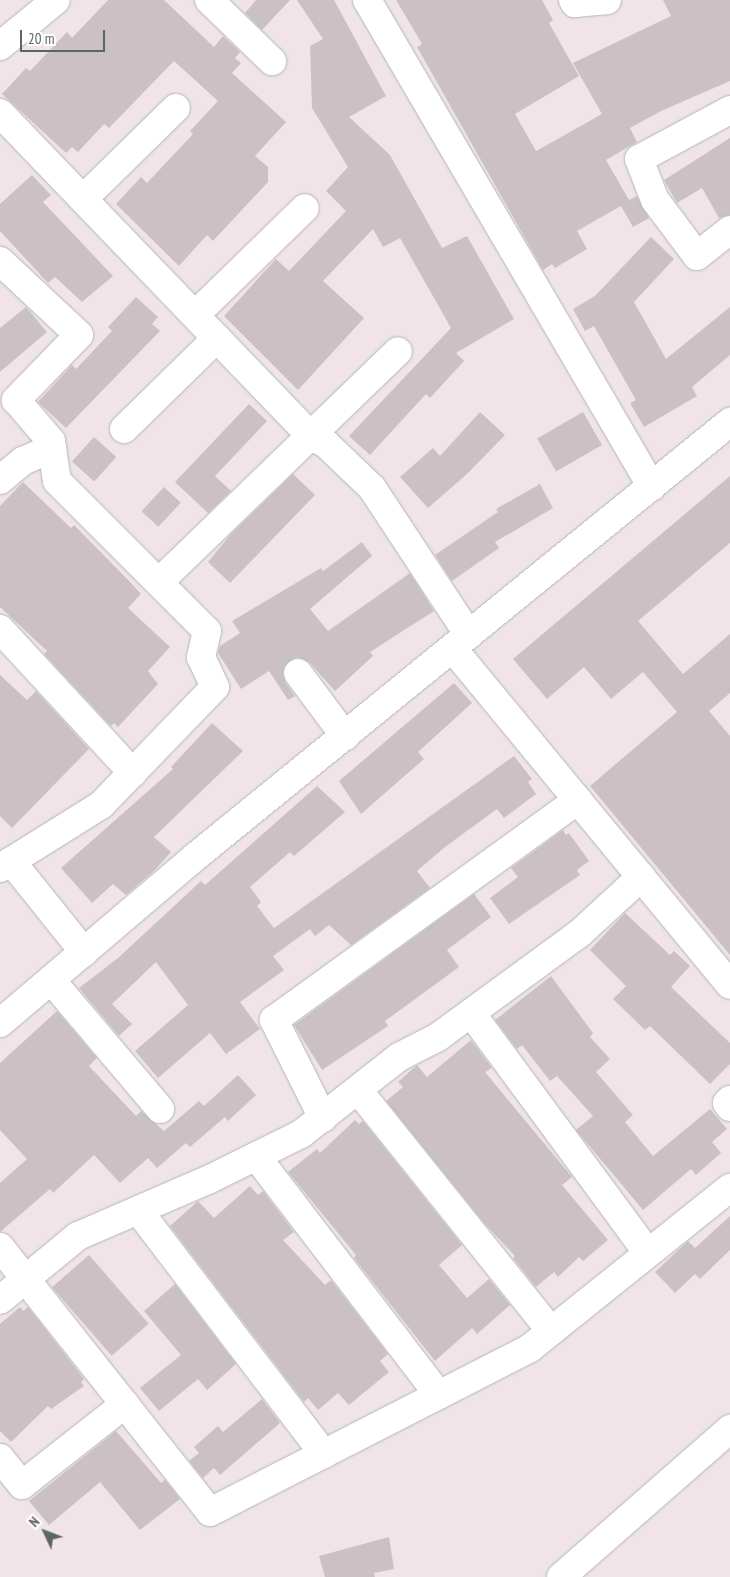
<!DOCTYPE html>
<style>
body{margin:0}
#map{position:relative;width:730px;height:1577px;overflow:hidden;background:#f0e4e9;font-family:"PT Sans Narrow",sans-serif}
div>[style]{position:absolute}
.building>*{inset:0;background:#cbc1c5;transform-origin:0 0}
.roads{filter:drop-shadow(0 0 1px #b0b8b4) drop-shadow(0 0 1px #b0b8b4)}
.minor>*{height:28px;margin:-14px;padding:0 14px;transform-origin:14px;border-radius:14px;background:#fff}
span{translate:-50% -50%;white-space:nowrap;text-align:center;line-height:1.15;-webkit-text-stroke:4px #fff;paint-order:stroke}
.north{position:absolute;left:20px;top:1507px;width:50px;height:50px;-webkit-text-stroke:4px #fff;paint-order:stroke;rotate:313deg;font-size:14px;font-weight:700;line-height:20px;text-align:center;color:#5c6660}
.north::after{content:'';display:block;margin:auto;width:18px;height:22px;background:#5c6660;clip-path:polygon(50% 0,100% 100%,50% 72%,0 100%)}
.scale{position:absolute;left:20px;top:30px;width:85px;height:22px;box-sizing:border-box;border:2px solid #5c6660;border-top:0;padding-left:6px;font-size:15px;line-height:18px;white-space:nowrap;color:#5c6660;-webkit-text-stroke:4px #fff;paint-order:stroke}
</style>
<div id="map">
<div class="building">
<div style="clip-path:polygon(108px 0,164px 0,214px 47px,223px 36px,240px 52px,235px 58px,241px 63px,232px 73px,286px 122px,255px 156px,268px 167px,268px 182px,213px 241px,207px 235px,179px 266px,116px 204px,141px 177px,147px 183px,193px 134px,190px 131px,218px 101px,174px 61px,109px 128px,104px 124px,78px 152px,72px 147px,66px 153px,2px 94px,26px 68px,30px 71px,67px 32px,72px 38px)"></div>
<div style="clip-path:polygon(256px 0,290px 0,262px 30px,245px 13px)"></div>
<div style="clip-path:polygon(297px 0,334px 0,386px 96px,349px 117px,390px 155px,442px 248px,467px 236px,514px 319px,456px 353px,464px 361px,430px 398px,426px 394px,370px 455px,349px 436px,451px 328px,400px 238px,383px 247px,373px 229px,323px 281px,364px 318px,298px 390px,224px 316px,276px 259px,289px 271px,346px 211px,326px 191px,348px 167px,312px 108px,310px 46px,323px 39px)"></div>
<div style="clip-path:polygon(396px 0,542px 0,553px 20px,549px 23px,579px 76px,515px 114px,536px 151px,602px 114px,573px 63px,671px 16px,663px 0,730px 0,730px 81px,661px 111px,630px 128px,637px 142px,606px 160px,629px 200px,637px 196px,649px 218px,633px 227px,621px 206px,577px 231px,587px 249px,555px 268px,552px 264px,543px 270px,417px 47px,422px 44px)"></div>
<div style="clip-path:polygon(730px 138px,730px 215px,719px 218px,702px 188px,677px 203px,664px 180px)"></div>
<div style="clip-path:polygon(32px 175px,51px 195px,43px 202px,113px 276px,82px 302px,55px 277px,48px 283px,0 231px,0 204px)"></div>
<div style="clip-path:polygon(651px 237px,674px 259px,634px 302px,666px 359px,730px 307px,730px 355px,692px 387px,697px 396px,644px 427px,630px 403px,636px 400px,594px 326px,585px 331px,573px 309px,595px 296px)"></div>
<div style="clip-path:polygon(136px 297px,158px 317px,152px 324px,160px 331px,66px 428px,38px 402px,72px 365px,76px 369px,112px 331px,108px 327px)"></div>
<div style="clip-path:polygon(26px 307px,47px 332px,0 372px,0 328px)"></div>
<div style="clip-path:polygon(249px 404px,267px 421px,215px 476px,231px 491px,208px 513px,175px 482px)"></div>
<div style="clip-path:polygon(480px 412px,505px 435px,467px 474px,428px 508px,400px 477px,433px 448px,440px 456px)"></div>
<div style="left:583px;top:412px;width:38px;height:53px;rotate:60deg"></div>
<div style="left:94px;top:437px;width:30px;height:33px;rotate:42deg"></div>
<div style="clip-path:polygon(293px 474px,315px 495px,230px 583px,208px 562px,231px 534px)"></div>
<div style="clip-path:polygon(730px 476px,730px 543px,638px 621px,683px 674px,730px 634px,730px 693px,709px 711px,730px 736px,730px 955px,590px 786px,677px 712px,643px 672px,611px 699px,584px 667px,547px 699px,513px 659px)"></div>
<div style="clip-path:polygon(23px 482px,71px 528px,74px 525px,132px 584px,141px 594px,128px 608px,170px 647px,148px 671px,158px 684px,118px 727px,114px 723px,111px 726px,44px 654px,47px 651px,0 607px,0 506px)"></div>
<div style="clip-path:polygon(540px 484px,553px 508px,495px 542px,499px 548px,452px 581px,435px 555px,498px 512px,496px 509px)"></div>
<div style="left:164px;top:487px;width:23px;height:33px;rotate:43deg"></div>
<div style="clip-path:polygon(362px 542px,372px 556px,310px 609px,328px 631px,410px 573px,434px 611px,370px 652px,373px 656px,335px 691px,310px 663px,297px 657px,284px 667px,285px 682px,295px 696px,288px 700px,269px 671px,241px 689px,218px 653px,220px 646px,240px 633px,232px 621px,321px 568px,323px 571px)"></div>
<div style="clip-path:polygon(0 675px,27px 700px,36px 691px,89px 749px,12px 828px,0 816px)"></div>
<div style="clip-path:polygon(454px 683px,472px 703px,418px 752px,424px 759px,361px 814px,339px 781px)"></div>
<div style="clip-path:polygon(212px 723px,243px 751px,154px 837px,171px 852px,154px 871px,126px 895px,113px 884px,92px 903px,61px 868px,173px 769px,171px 767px)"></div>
<div style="clip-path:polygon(514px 756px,532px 779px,528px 782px,536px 794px,504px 818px,497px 809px,445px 847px,417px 871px,430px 888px,351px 945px,329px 925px,315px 936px,310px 929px,273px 956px,284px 970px,240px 1002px,260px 1029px,226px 1054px,210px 1033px,158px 1078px,135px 1051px,188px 1005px,156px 962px,112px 1004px,132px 1024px,119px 1036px,79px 988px,118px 958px,201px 881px,205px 885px,317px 786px,345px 812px,294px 856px,290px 852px,250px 887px,261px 902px,257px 906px,274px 928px)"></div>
<div style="clip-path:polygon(563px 830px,566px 835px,569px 833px,589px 861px,577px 870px,580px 875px,509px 924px,490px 898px,518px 877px,511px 868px)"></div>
<div style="clip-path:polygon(474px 894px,491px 917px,447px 950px,459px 967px,385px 1021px,388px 1026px,322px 1070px,294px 1025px)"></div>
<div style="clip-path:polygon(625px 913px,670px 955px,674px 951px,690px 966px,671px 987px,730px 1043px,730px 1064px,710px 1084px,650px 1026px,645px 1030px,613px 999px,626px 986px,590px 950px)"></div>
<div style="clip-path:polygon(551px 976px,593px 1033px,590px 1037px,610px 1059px,596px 1072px,633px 1115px,625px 1122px,653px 1156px,710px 1109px,727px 1129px,712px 1142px,721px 1153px,696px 1175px,691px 1169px,643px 1210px,576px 1130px,593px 1116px,557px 1076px,550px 1081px,522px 1045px,517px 1049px,495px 1020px)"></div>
<div style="clip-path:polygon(57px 1011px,97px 1058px,89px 1066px,136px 1116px,141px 1111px,164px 1131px,199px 1101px,204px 1106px,238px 1075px,256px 1095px,228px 1121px,225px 1117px,190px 1147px,186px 1143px,157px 1168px,148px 1158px,120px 1183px,94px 1155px,53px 1193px,50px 1189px,0 1232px,0 1183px,27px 1159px,0 1130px,0 1063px)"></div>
<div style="clip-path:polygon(471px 1040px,492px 1068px,485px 1072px,572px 1177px,562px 1185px,608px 1240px,583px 1261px,579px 1257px,558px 1277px,554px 1272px,536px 1287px,513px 1258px,515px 1256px,485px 1224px,386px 1101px,403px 1087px,398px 1082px,417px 1065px,427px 1077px)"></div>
<div style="clip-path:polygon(355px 1120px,359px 1124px,363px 1121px,462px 1245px,439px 1265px,467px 1298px,489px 1279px,510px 1305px,477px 1334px,472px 1328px,435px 1361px,354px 1258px,356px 1255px,288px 1172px,317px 1149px,320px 1153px)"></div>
<div style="clip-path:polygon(250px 1186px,258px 1195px,263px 1191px,294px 1232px,283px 1240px,325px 1285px,331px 1280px,388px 1354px,380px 1361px,389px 1372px,349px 1405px,338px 1393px,318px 1410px,308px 1398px,304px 1402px,170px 1226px,198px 1201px,214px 1218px)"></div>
<div style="clip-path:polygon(730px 1216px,730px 1250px,700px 1279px,695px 1274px,675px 1293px,655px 1272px,688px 1241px,695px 1248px)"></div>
<div style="left:89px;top:1255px;width:91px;height:49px;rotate:49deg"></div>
<div style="clip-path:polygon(175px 1284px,236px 1364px,207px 1390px,198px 1379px,159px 1411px,140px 1388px,181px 1355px,144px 1311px)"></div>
<div style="clip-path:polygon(20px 1307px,23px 1311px,28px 1307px,84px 1379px,81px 1382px,84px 1386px,51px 1409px,48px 1406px,11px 1442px,0 1431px,0 1324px)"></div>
<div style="clip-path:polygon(262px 1399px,280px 1423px,220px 1475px,214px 1468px,203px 1478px,189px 1461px,199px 1453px,194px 1447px,218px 1426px,223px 1432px)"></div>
<div style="clip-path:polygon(116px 1431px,161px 1483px,165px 1480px,180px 1499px,140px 1530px,100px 1482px,49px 1525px,29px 1501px)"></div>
<div style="clip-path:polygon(389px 1537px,394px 1569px,374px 1573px,375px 1577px,325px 1577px,319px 1556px)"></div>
</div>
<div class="roads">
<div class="minor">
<div style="left:209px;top:0;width:88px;rotate:44.1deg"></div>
<div style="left:367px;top:0;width:564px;rotate:59.66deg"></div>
<div style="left:573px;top:0;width:4px;rotate:56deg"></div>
<div style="left:575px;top:3px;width:32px;rotate:-5deg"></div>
<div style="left:0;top:46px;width:72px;rotate:-39.4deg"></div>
<div style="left:730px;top:110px;width:103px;rotate:151.7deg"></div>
<div style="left:639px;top:159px;width:44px;rotate:68.7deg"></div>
<div style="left:655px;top:200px;width:70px;rotate:53.1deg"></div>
<div style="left:697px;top:256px;width:42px;rotate:-38.2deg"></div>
<div style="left:0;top:113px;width:448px;rotate:46.1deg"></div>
<div style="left:311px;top:436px;width:17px;rotate:28deg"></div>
<div style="left:326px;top:444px;width:64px;rotate:43.7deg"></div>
<div style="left:372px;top:488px;width:176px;rotate:56.6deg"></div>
<div style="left:83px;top:199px;width:130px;rotate:-44.4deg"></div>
<div style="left:0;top:261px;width:108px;rotate:43.1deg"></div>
<div style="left:79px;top:335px;width:91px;rotate:134.1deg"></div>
<div style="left:16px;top:400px;width:54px;rotate:49.5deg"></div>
<div style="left:51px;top:441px;width:40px;rotate:81.5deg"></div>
<div style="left:57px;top:481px;width:212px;rotate:45deg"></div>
<div style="left:207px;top:631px;width:27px;rotate:103deg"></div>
<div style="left:201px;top:657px;width:33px;rotate:65deg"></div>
<div style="left:215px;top:687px;width:164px;rotate:134deg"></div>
<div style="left:101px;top:805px;width:119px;rotate:148deg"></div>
<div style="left:195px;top:315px;width:153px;rotate:-44.2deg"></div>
<div style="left:124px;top:429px;width:130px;rotate:-44.4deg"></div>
<div style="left:0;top:480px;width:30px;rotate:-40deg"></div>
<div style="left:23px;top:461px;width:32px;rotate:-24deg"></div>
<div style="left:159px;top:582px;width:332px;rotate:-44deg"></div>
<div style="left:0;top:629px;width:196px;rotate:47.3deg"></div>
<div style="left:453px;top:649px;width:435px;rotate:50.5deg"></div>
<div style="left:298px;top:673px;width:79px;rotate:53.3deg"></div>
<div style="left:11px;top:861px;width:117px;rotate:51.3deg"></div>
<div style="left:51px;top:980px;width:169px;rotate:49.8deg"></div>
<div style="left:471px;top:1013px;width:298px;rotate:53.6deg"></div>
<div style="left:0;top:1023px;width:256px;rotate:-40.4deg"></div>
<div style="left:195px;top:857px;width:690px;rotate:-39.11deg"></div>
<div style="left:358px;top:1090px;width:309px;rotate:51.3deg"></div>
<div style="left:730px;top:1100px;width:4px;rotate:135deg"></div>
<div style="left:727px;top:1103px;width:5px;rotate:53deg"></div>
<div style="left:323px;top:1118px;width:110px;rotate:-116.6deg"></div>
<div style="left:274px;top:1020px;width:375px;rotate:-35.9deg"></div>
<div style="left:256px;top:1156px;width:301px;rotate:52.6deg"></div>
<div style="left:138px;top:1210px;width:307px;rotate:52.7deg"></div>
<div style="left:0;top:1247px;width:338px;rotate:51.6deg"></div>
<div style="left:210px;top:1512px;width:360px;rotate:-27.1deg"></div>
<div style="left:530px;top:1348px;width:256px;rotate:-38.7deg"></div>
<div style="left:0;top:1300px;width:101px;rotate:-39.4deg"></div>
<div style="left:78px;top:1236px;width:144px;rotate:-23.4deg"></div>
<div style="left:210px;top:1179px;width:102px;rotate:-26.3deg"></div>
<div style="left:301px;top:1134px;width:125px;rotate:-38.2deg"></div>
<div style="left:399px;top:1057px;width:44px;rotate:-27.1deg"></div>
<div style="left:438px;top:1037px;width:176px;rotate:-36.2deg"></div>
<div style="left:580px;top:933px;width:83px;rotate:-42.6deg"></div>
<div style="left:0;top:1458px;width:35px;rotate:51deg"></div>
<div style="left:22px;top:1485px;width:131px;rotate:-38.2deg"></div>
<div style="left:561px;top:1577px;width:225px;rotate:-41.2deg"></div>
</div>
</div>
<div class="north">N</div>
<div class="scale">20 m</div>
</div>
